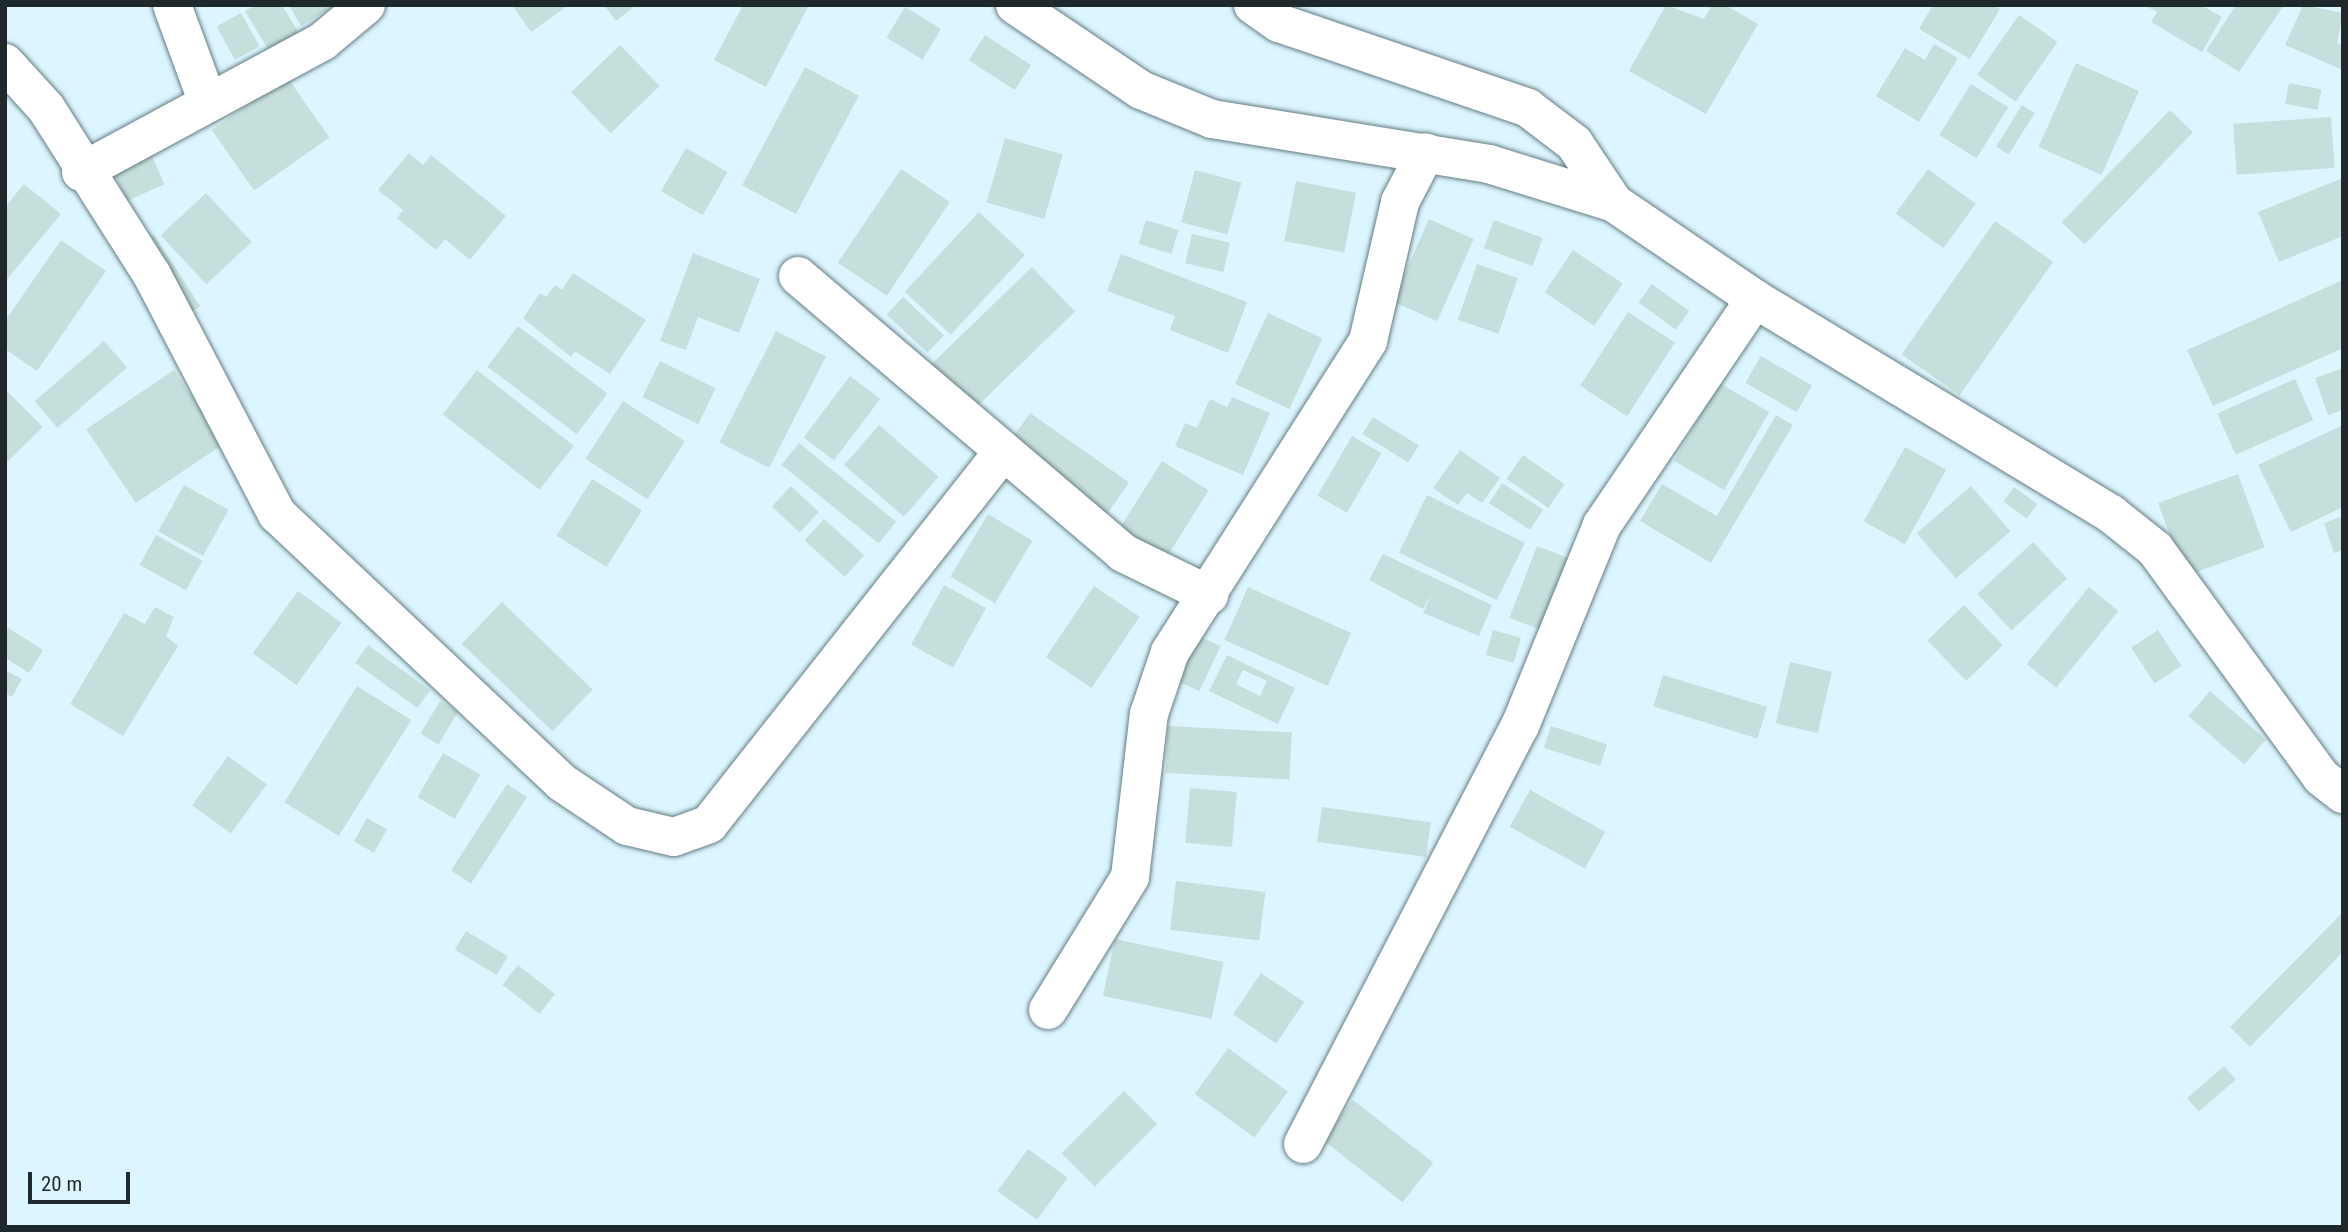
<!DOCTYPE html>
<style>
body{margin:0}
#map{position:relative;width:2348px;height:1232px;overflow:hidden;background:#dcf6ff;font-family:"Roboto Condensed",sans-serif}
div>[style]{position:absolute}
.building>*{inset:0;background:#c5e0dc;transform-origin:0 0}
.roads{filter:drop-shadow(0 0 2px #647c83) drop-shadow(0 0 2px #647c83)}
.minor>*{height:38px;margin:-19px;padding:0 19px;transform-origin:19px;border-radius:19px;background:#fff}
span{translate:-50% -50%;white-space:nowrap;text-align:center;line-height:1.15;-webkit-text-stroke:5px #dcf6ff;paint-order:stroke}
.frame{position:absolute;inset:0;border:7px solid #1f292c;pointer-events:none}
.scale{position:absolute;left:28px;top:1172px;width:102px;height:32px;box-sizing:border-box;border:4px solid #1f292c;border-top:0;padding-left:9px;font-size:21px;line-height:24px;white-space:nowrap;color:#1f292c;-webkit-text-stroke:5px #dcf6ff;paint-order:stroke}
</style>
<div id="map">
<div class="building">
<div style="clip-path:polygon(256px 5px,282px 5px,300px 35px,270px 53px,245px 11px)"></div>
<div style="clip-path:polygon(289px 5px,337px 5px,301px 26px)"></div>
<div style="clip-path:polygon(512px 5px,569px 5px,531px 32px)"></div>
<div style="clip-path:polygon(604px 5px,636px 5px,616px 21px)"></div>
<div style="clip-path:polygon(743px 5px,809px 5px,766px 87px,714px 60px)"></div>
<div style="clip-path:polygon(1666px 5px,1704px 19px,1712px 5px,1725px 5px,1758px 24px,1706px 114px,1629px 71px)"></div>
<div style="clip-path:polygon(1933px 5px,1994px 5px,2000px 9px,1970px 59px,1919px 29px)"></div>
<div style="clip-path:polygon(2144px 5px,2201px 5px,2222px 17px,2202px 52px,2151px 22px,2157px 12px)"></div>
<div style="clip-path:polygon(2236px 5px,2284px 5px,2239px 72px,2206px 51px)"></div>
<div style="clip-path:polygon(2303px 5px,2343px 13px,2337px 43px,2343px 46px,2343px 70px,2285px 45px)"></div>
<div style="left:905px;top:7px;width:42px;height:36px;rotate:31deg"></div>
<div style="left:241px;top:13px;width:38px;height:28px;rotate:61deg"></div>
<div style="left:2019px;top:15px;width:47px;height:73px;rotate:35deg"></div>
<div style="left:985px;top:35px;width:55px;height:30px;rotate:33deg"></div>
<div style="clip-path:polygon(1934px 44px,1958px 58px,1919px 122px,1876px 96px,1905px 48px,1925px 60px)"></div>
<div style="left:620px;top:45px;width:57px;height:68px;rotate:46deg"></div>
<div style="left:2076px;top:63px;width:69px;height:92px;rotate:24deg"></div>
<div style="left:805px;top:67px;width:61px;height:134px;rotate:28deg"></div>
<div style="left:287px;top:77px;width:74px;height:92px;rotate:55deg"></div>
<div style="left:2289px;top:83px;width:33px;height:21px;rotate:11deg"></div>
<div style="left:1971px;top:84px;width:44px;height:60px;rotate:32deg"></div>
<div style="left:2022px;top:105px;width:15px;height:49px;rotate:32deg"></div>
<div style="left:2170px;top:110px;width:32px;height:156px;rotate:44deg"></div>
<div style="left:2331px;top:117px;width:51px;height:98px;rotate:86deg"></div>
<div style="left:1005px;top:138px;width:60px;height:67px;rotate:16deg"></div>
<div style="left:147px;top:145px;width:43px;height:41px;rotate:66deg"></div>
<div style="left:686px;top:148px;width:48px;height:50px;rotate:30deg"></div>
<div style="clip-path:polygon(409px 153px,423px 165px,431px 155px,506px 216px,470px 260px,445px 239px,436px 250px,397px 218px,403px 210px,378px 190px)"></div>
<div style="left:901px;top:169px;width:59px;height:113px;rotate:34deg"></div>
<div style="left:1928px;top:169px;width:59px;height:55px;rotate:36deg"></div>
<div style="left:1195px;top:170px;width:48px;height:54px;rotate:15deg"></div>
<div style="clip-path:polygon(2343px 178px,2343px 236px,2279px 262px,2258px 212px)"></div>
<div style="left:1296px;top:181px;width:61px;height:61px;rotate:11deg"></div>
<div style="clip-path:polygon(24px 184px,61px 214px,5px 282px,5px 207px)"></div>
<div style="left:206px;top:193px;width:67px;height:62px;rotate:47deg"></div>
<div style="left:979px;top:212px;width:63px;height:109px;rotate:43deg"></div>
<div style="left:1429px;top:219px;width:49px;height:90px;rotate:24deg"></div>
<div style="left:1146px;top:220px;width:34px;height:25px;rotate:17deg"></div>
<div style="left:1494px;top:220px;width:52px;height:30px;rotate:20deg"></div>
<div style="left:1995px;top:221px;width:71px;height:163px;rotate:35deg"></div>
<div style="left:1192px;top:234px;width:39px;height:30px;rotate:13deg"></div>
<div style="left:154px;top:235px;width:85px;height:17px;rotate:57deg"></div>
<div style="clip-path:polygon(61px 240px,106px 271px,37px 371px,5px 349px,5px 321px)"></div>
<div style="left:1573px;top:250px;width:60px;height:51px;rotate:34deg"></div>
<div style="clip-path:polygon(693px 253px,760px 279px,739px 333px,698px 317px,686px 350px,660px 341px)"></div>
<div style="clip-path:polygon(1121px 254px,1247px 302px,1228px 353px,1170px 330px,1175px 316px,1107px 291px)"></div>
<div style="left:1477px;top:264px;width:43px;height:59px;rotate:19deg"></div>
<div style="left:1032px;top:267px;width:62px;height:143px;rotate:46deg"></div>
<div style="clip-path:polygon(573px 273px,646px 320px,610px 374px,575px 351px,571px 357px,523px 318px,540px 293px,546px 297px,555px 285px,562px 290px)"></div>
<div style="clip-path:polygon(2343px 280px,2343px 348px,2213px 406px,2187px 350px)"></div>
<div style="left:1652px;top:284px;width:46px;height:23px;rotate:36deg"></div>
<div style="left:903px;top:297px;width:56px;height:24px;rotate:43deg"></div>
<div style="left:1628px;top:312px;width:56px;height:88px;rotate:33deg"></div>
<div style="left:1268px;top:313px;width:60px;height:78px;rotate:25deg"></div>
<div style="left:518px;top:326px;width:112px;height:51px;rotate:37deg"></div>
<div style="left:776px;top:331px;width:56px;height:125px;rotate:27deg"></div>
<div style="left:104px;top:341px;width:35px;height:92px;rotate:49deg"></div>
<div style="left:1761px;top:356px;width:59px;height:31px;rotate:30deg"></div>
<div style="left:660px;top:361px;width:62px;height:40px;rotate:26deg"></div>
<div style="clip-path:polygon(2343px 368px,2343px 410px,2328px 415px,2315px 378px)"></div>
<div style="left:174px;top:370px;width:89px;height:106px;rotate:56deg"></div>
<div style="left:477px;top:370px;width:123px;height:56px;rotate:38deg"></div>
<div style="left:850px;top:376px;width:38px;height:77px;rotate:37deg"></div>
<div style="left:2295px;top:379px;width:45px;height:85px;rotate:66deg"></div>
<div style="left:1719px;top:383px;width:58px;height:90px;rotate:30deg"></div>
<div style="clip-path:polygon(5px 389px,43px 427px,5px 464px)"></div>
<div style="clip-path:polygon(1232px 397px,1270px 413px,1243px 475px,1175px 446px,1185px 423px,1197px 428px,1210px 399px,1227px 407px)"></div>
<div style="left:623px;top:401px;width:74px;height:69px;rotate:33deg"></div>
<div style="left:1030px;top:413px;width:121px;height:39px;rotate:35deg"></div>
<div style="clip-path:polygon(1776px 415px,1793px 425px,1711px 563px,1640px 521px,1662px 484px,1717px 516px)"></div>
<div style="left:1373px;top:417px;width:54px;height:20px;rotate:32deg"></div>
<div style="left:879px;top:425px;width:79px;height:53px;rotate:41deg"></div>
<div style="clip-path:polygon(2343px 425px,2343px 507px,2291px 532px,2258px 465px)"></div>
<div style="left:1352px;top:436px;width:34px;height:69px;rotate:30deg"></div>
<div style="left:799px;top:443px;width:125px;height:28px;rotate:39deg"></div>
<div style="left:1905px;top:447px;width:47px;height:85px;rotate:29deg"></div>
<div style="clip-path:polygon(1460px 450px,1500px 478px,1482px 503px,1467px 493px,1458px 505px,1433px 488px)"></div>
<div style="left:1523px;top:455px;width:51px;height:29px;rotate:35deg"></div>
<div style="left:1162px;top:461px;width:55px;height:84px;rotate:32deg"></div>
<div style="left:2238px;top:474px;width:78px;height:85px;rotate:70deg"></div>
<div style="left:592px;top:479px;width:59px;height:67px;rotate:32deg"></div>
<div style="left:1502px;top:483px;width:49px;height:24px;rotate:33deg"></div>
<div style="left:184px;top:485px;width:51px;height:53px;rotate:29deg"></div>
<div style="left:791px;top:486px;width:38px;height:28px;rotate:43deg"></div>
<div style="left:1971px;top:486px;width:60px;height:72px;rotate:49deg"></div>
<div style="left:2014px;top:487px;width:29px;height:18px;rotate:36deg"></div>
<div style="left:1427px;top:495px;width:109px;height:64px;rotate:26deg"></div>
<div style="left:988px;top:514px;width:52px;height:73px;rotate:31deg"></div>
<div style="clip-path:polygon(2343px 516px,2343px 550px,2334px 553px,2324px 523px)"></div>
<div style="left:824px;top:519px;width:54px;height:29px;rotate:42deg"></div>
<div style="left:156px;top:535px;width:53px;height:34px;rotate:29deg"></div>
<div style="left:2033px;top:542px;width:50px;height:76px;rotate:47deg"></div>
<div style="left:1537px;top:546px;width:34px;height:77px;rotate:21deg"></div>
<div style="clip-path:polygon(1383px 554px,1492px 605px,1479px 636px,1423px 613px,1432px 593px,1423px 609px,1369px 580px)"></div>
<div style="left:944px;top:585px;width:48px;height:68px;rotate:29deg"></div>
<div style="left:1094px;top:586px;width:55px;height:86px;rotate:34deg"></div>
<div style="left:1248px;top:587px;width:113px;height:58px;rotate:24deg"></div>
<div style="left:2089px;top:587px;width:38px;height:99px;rotate:39deg"></div>
<div style="left:298px;top:591px;width:54px;height:77px;rotate:36deg"></div>
<div style="left:502px;top:602px;width:126px;height:58px;rotate:44deg"></div>
<div style="left:1964px;top:605px;width:56px;height:51px;rotate:46deg"></div>
<div style="clip-path:polygon(155px 607px,174px 617px,166px 636px,178px 646px,123px 736px,70px 704px,124px 613px,145px 624px)"></div>
<div style="clip-path:polygon(5px 626px,43px 650px,29px 673px,5px 658px)"></div>
<div style="left:1493px;top:630px;width:29px;height:26px;rotate:16deg"></div>
<div style="left:2158px;top:630px;width:43px;height:32px;rotate:57deg"></div>
<div style="left:1197px;top:635px;width:26px;height:50px;rotate:25deg"></div>
<div style="left:368px;top:645px;width:77px;height:22px;rotate:36deg"></div>
<div style="clip-path:polygon(evenodd,1227px 655px,1295px 688px,1278px 724px,1209px 691px,1227px 655px,1243px 670px,1267px 681px,1260px 696px,1236px 684px,1243px 670px)"></div>
<div style="left:1790px;top:662px;width:43px;height:63px;rotate:13deg"></div>
<div style="clip-path:polygon(5px 670px,22px 679px,12px 697px,5px 693px)"></div>
<div style="left:1663px;top:675px;width:109px;height:33px;rotate:17deg"></div>
<div style="left:357px;top:686px;width:64px;height:137px;rotate:32deg"></div>
<div style="left:2210px;top:691px;width:74px;height:33px;rotate:41deg"></div>
<div style="left:440px;top:701px;width:21px;height:38px;rotate:31deg"></div>
<div style="left:1168px;top:726px;width:124px;height:47px;rotate:3deg"></div>
<div style="left:1551px;top:726px;width:59px;height:23px;rotate:18deg"></div>
<div style="left:443px;top:753px;width:43px;height:51px;rotate:30deg"></div>
<div style="left:228px;top:756px;width:48px;height:61px;rotate:36deg"></div>
<div style="left:507px;top:784px;width:24px;height:103px;rotate:33deg"></div>
<div style="left:1190px;top:788px;width:47px;height:55px;rotate:5deg"></div>
<div style="left:1530px;top:790px;width:86px;height:42px;rotate:29deg"></div>
<div style="left:1322px;top:807px;width:110px;height:35px;rotate:8deg"></div>
<div style="left:367px;top:818px;width:23px;height:27px;rotate:29deg"></div>
<div style="left:1176px;top:881px;width:90px;height:49px;rotate:7deg"></div>
<div style="clip-path:polygon(2343px 912px,2343px 952px,2250px 1047px,2230px 1027px)"></div>
<div style="left:466px;top:931px;width:49px;height:22px;rotate:31deg"></div>
<div style="left:1115px;top:939px;width:111px;height:58px;rotate:12deg"></div>
<div style="left:518px;top:965px;width:47px;height:25px;rotate:38deg"></div>
<div style="left:1261px;top:973px;width:52px;height:50px;rotate:34deg"></div>
<div style="left:1228px;top:1048px;width:74px;height:57px;rotate:36deg"></div>
<div style="left:2224px;top:1066px;width:18px;height:49px;rotate:49deg"></div>
<div style="left:1124px;top:1091px;width:47px;height:88px;rotate:45deg"></div>
<div style="left:1353px;top:1100px;width:102px;height:50px;rotate:38deg"></div>
<div style="left:1028px;top:1149px;width:49px;height:52px;rotate:36deg"></div>
</div>
<div class="roads">
<div class="minor">
<div style="left:172px;top:5px;width:101px;rotate:69.8deg"></div>
<div style="left:1015px;top:5px;width:152px;rotate:34deg"></div>
<div style="left:1141px;top:90px;width:77px;rotate:22.2deg"></div>
<div style="left:1212px;top:119px;width:281px;rotate:9.2deg"></div>
<div style="left:1489px;top:164px;width:131px;rotate:17.3deg"></div>
<div style="left:1614px;top:203px;width:171px;rotate:34.2deg"></div>
<div style="left:1755px;top:299px;width:416px;rotate:31.1deg"></div>
<div style="left:2111px;top:514px;width:56px;rotate:38.5deg"></div>
<div style="left:2155px;top:549px;width:282px;rotate:53.9deg"></div>
<div style="left:2321px;top:777px;width:28px;rotate:38deg"></div>
<div style="left:1253px;top:5px;width:32px;rotate:35deg"></div>
<div style="left:1279px;top:23px;width:263px;rotate:18.8deg"></div>
<div style="left:1528px;top:108px;width:58px;rotate:37.3deg"></div>
<div style="left:1574px;top:143px;width:72px;rotate:56.3deg"></div>
<div style="left:5px;top:63px;width:61px;rotate:47.7deg"></div>
<div style="left:46px;top:108px;width:198px;rotate:57.6deg"></div>
<div style="left:152px;top:275px;width:270px;rotate:62.4deg"></div>
<div style="left:277px;top:514px;width:390px;rotate:43.3deg"></div>
<div style="left:561px;top:782px;width:79px;rotate:33.7deg"></div>
<div style="left:627px;top:826px;width:48px;rotate:13.2deg"></div>
<div style="left:674px;top:837px;width:37px;rotate:-20deg"></div>
<div style="left:709px;top:824px;width:471px;rotate:-51.7deg"></div>
<div style="left:81px;top:172px;width:275px;rotate:-28.4deg"></div>
<div style="left:323px;top:41px;width:56px;rotate:-39.9deg"></div>
<div style="left:798px;top:276px;width:427px;rotate:40.4deg"></div>
<div style="left:1123px;top:553px;width:96px;rotate:26deg"></div>
<div style="left:1048px;top:1010px;width:156px;rotate:-58.3deg"></div>
<div style="left:1130px;top:877px;width:164px;rotate:-83.4deg"></div>
<div style="left:1149px;top:714px;width:65px;rotate:-71.3deg"></div>
<div style="left:1170px;top:652px;width:369px;rotate:-57.5deg"></div>
<div style="left:1368px;top:341px;width:143px;rotate:-77deg"></div>
<div style="left:1400px;top:202px;width:56px;rotate:-62.5deg"></div>
<div style="left:1303px;top:1144px;width:471px;rotate:-62.6deg"></div>
<div style="left:1520px;top:726px;width:217px;rotate:-67.8deg"></div>
<div style="left:1602px;top:525px;width:273px;rotate:-55.9deg"></div>
</div>
</div>
<div class="frame"></div>
<div class="scale">20 m</div>
</div>
